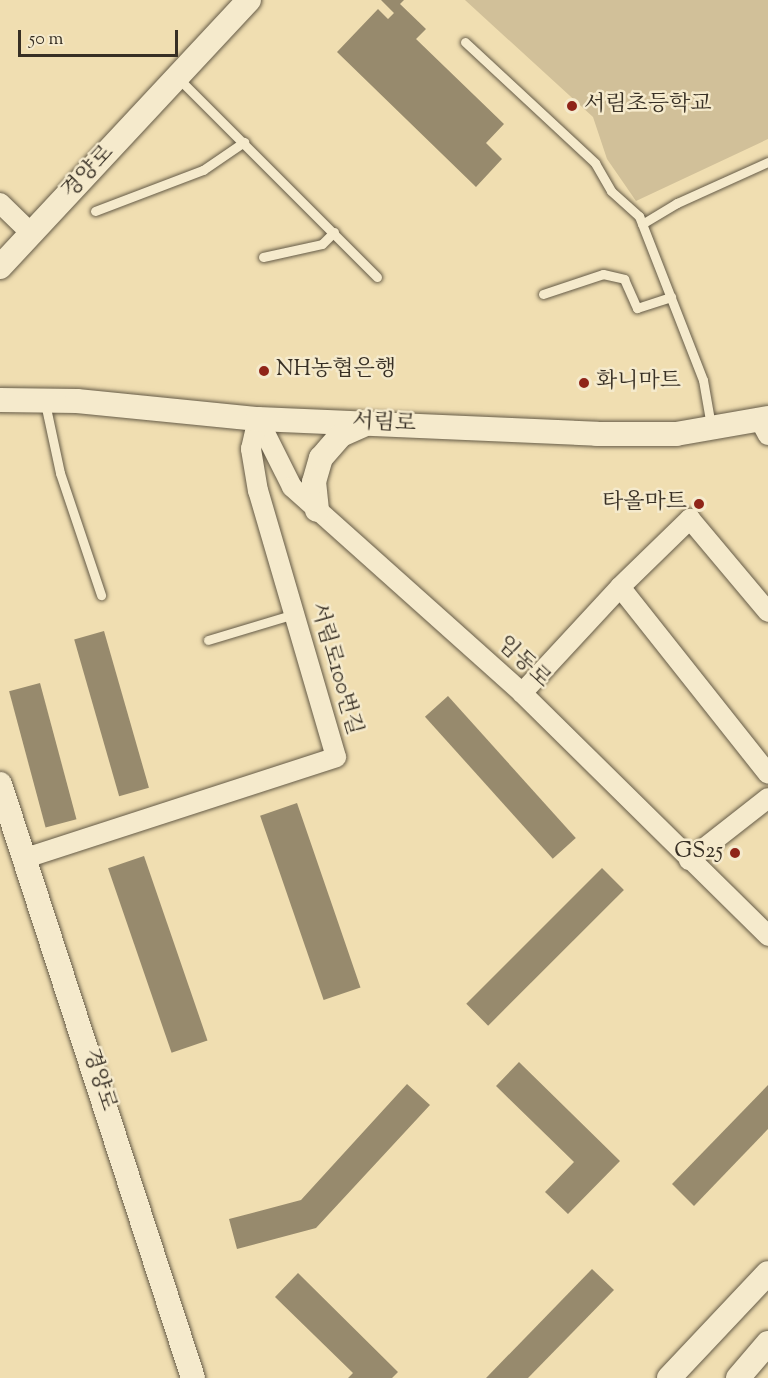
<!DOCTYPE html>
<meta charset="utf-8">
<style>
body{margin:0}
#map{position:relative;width:768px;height:1378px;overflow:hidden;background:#f0deb1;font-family:"Sorts Mill Goudy","Noto Serif KR",serif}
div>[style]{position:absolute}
.green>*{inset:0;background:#d1c099}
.building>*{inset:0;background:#978a6d;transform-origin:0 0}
.roads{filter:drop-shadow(0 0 2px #655b47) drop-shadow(0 0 2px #655b47)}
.service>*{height:9px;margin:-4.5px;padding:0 4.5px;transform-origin:4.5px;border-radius:4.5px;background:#f5eacc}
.minor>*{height:20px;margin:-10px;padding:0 10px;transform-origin:10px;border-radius:10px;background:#f5eacc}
.tertiary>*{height:24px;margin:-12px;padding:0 12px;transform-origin:12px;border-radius:12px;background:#f5eacc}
.dots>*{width:16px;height:16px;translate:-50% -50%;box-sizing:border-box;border:3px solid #f5eacc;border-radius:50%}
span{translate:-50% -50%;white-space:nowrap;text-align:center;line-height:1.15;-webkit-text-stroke:5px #f5eacc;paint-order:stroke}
.poi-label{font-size:22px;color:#372f24}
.left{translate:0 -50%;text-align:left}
.right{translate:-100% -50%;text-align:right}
.street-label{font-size:22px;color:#372f24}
.scale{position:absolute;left:18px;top:30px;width:160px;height:27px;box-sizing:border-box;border:3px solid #372f24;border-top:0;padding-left:8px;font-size:18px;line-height:21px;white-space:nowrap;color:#372f24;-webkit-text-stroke:4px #f5eacc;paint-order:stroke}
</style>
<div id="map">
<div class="green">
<div style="clip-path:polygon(465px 0,768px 0,768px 139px,636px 201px,607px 159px,593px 117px)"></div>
</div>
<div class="building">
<div style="clip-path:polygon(381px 0,404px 0,400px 4px,426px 29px,416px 39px,504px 124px,486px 143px,502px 159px,476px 187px,337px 52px,378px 9px,388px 19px,394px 13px)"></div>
<div style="left:104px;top:631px;width:163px;height:31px;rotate:74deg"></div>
<div style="left:40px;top:683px;width:141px;height:32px;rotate:75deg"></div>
<div style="left:448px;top:696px;width:191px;height:31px;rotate:48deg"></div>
<div style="left:297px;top:803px;width:195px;height:39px;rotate:71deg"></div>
<div style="left:144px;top:856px;width:195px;height:38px;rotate:71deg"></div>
<div style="left:602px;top:868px;width:31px;height:192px;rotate:45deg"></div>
<div style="clip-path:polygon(519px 1062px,620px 1161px,568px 1214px,545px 1192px,574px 1162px,496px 1086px)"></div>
<div style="clip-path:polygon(407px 1084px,430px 1105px,316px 1228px,237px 1249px,229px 1219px,301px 1200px)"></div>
<div style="clip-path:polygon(768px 1085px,768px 1129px,694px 1206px,672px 1184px)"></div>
<div style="clip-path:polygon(592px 1269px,614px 1290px,528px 1378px,486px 1378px)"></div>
<div style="clip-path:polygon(298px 1273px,398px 1372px,392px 1378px,348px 1378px,353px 1373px,275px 1297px)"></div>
</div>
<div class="roads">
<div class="service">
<div style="left:465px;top:42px;width:178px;rotate:42.9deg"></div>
<div style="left:595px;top:163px;width:32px;rotate:60deg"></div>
<div style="left:611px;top:191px;width:38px;rotate:42deg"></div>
<div style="left:639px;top:216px;width:176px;rotate:68.7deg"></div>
<div style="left:703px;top:380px;width:47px;rotate:80.1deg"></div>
<div style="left:179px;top:79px;width:280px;rotate:45deg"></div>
<div style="left:95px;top:211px;width:116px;rotate:-20.8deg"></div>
<div style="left:203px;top:170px;width:50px;rotate:-34.3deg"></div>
<div style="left:642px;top:224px;width:41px;rotate:-31deg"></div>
<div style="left:677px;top:203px;width:100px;rotate:-24.3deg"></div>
<div style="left:263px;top:257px;width:60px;rotate:-12.4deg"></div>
<div style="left:322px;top:244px;width:17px;rotate:-45deg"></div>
<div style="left:543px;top:294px;width:63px;rotate:-18.4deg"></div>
<div style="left:603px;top:274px;width:22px;rotate:13deg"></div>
<div style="left:624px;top:279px;width:32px;rotate:66deg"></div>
<div style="left:637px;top:308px;width:36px;rotate:-18deg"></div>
<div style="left:45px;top:403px;width:72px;rotate:77.9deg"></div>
<div style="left:60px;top:473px;width:129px;rotate:71.4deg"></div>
<div style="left:208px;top:640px;width:90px;rotate:-16.8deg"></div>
</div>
<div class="minor">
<div style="left:0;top:203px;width:45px;rotate:44.1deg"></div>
<div style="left:258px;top:419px;width:76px;rotate:63.4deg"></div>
<div style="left:292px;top:487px;width:309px;rotate:41.8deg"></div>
<div style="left:522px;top:693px;width:346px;rotate:44.6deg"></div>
<div style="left:760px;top:420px;width:17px;rotate:62deg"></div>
<div style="left:620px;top:587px;width:238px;rotate:51.6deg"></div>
<div style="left:522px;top:693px;width:144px;rotate:-47.2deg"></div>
<div style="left:620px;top:587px;width:98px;rotate:-44.2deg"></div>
<div style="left:690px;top:519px;width:121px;rotate:50deg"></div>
<div style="left:26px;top:858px;width:326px;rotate:-18deg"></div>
<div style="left:336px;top:757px;width:277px;rotate:-106.3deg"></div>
<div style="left:258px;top:491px;width:43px;rotate:-99.5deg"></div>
<div style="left:251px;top:449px;width:31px;rotate:-77deg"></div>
<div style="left:689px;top:860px;width:100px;rotate:-38.1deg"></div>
</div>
<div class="tertiary">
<div style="left:0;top:267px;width:365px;rotate:-47deg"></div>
<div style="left:0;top:400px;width:77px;rotate:0.7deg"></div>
<div style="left:77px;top:401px;width:182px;rotate:5.7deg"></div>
<div style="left:258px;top:419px;width:339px;rotate:2.5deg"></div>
<div style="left:597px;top:434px;width:79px"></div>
<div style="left:676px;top:434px;width:93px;rotate:-9.9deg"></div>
<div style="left:317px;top:510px;width:28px;rotate:-96deg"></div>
<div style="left:314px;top:482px;width:25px;rotate:-74deg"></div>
<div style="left:321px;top:458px;width:30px;rotate:-49deg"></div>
<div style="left:341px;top:435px;width:27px;rotate:-24deg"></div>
<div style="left:0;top:784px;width:625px;rotate:72deg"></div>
<div style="left:669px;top:1378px;width:144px;rotate:-46.7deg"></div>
<div style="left:738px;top:1378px;width:46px;rotate:-49.4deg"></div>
</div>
</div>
<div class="dots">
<div style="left:572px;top:106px;background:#8f2418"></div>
<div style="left:264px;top:371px;background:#8f2418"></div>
<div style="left:584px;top:383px;background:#8f2418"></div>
<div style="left:699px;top:504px;background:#8f2418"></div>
<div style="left:735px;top:853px;background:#8f2418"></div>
</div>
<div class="poi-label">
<span class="left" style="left:584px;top:106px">서림초등학교</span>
<span class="left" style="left:276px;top:371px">NH농협은행</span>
<span class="left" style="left:596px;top:383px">화니마트</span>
<span class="right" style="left:687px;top:504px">타올마트</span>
<span class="right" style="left:723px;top:853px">GS25</span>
</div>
<div class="street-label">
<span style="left:89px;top:173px;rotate:-47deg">경양로</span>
<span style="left:384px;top:424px;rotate:3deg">서림로</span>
<span style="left:523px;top:663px;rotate:43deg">임동로</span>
<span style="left:335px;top:669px;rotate:74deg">서림로100번길</span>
<span style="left:98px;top:1080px;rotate:72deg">경양로</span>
</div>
<div class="scale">50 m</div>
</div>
